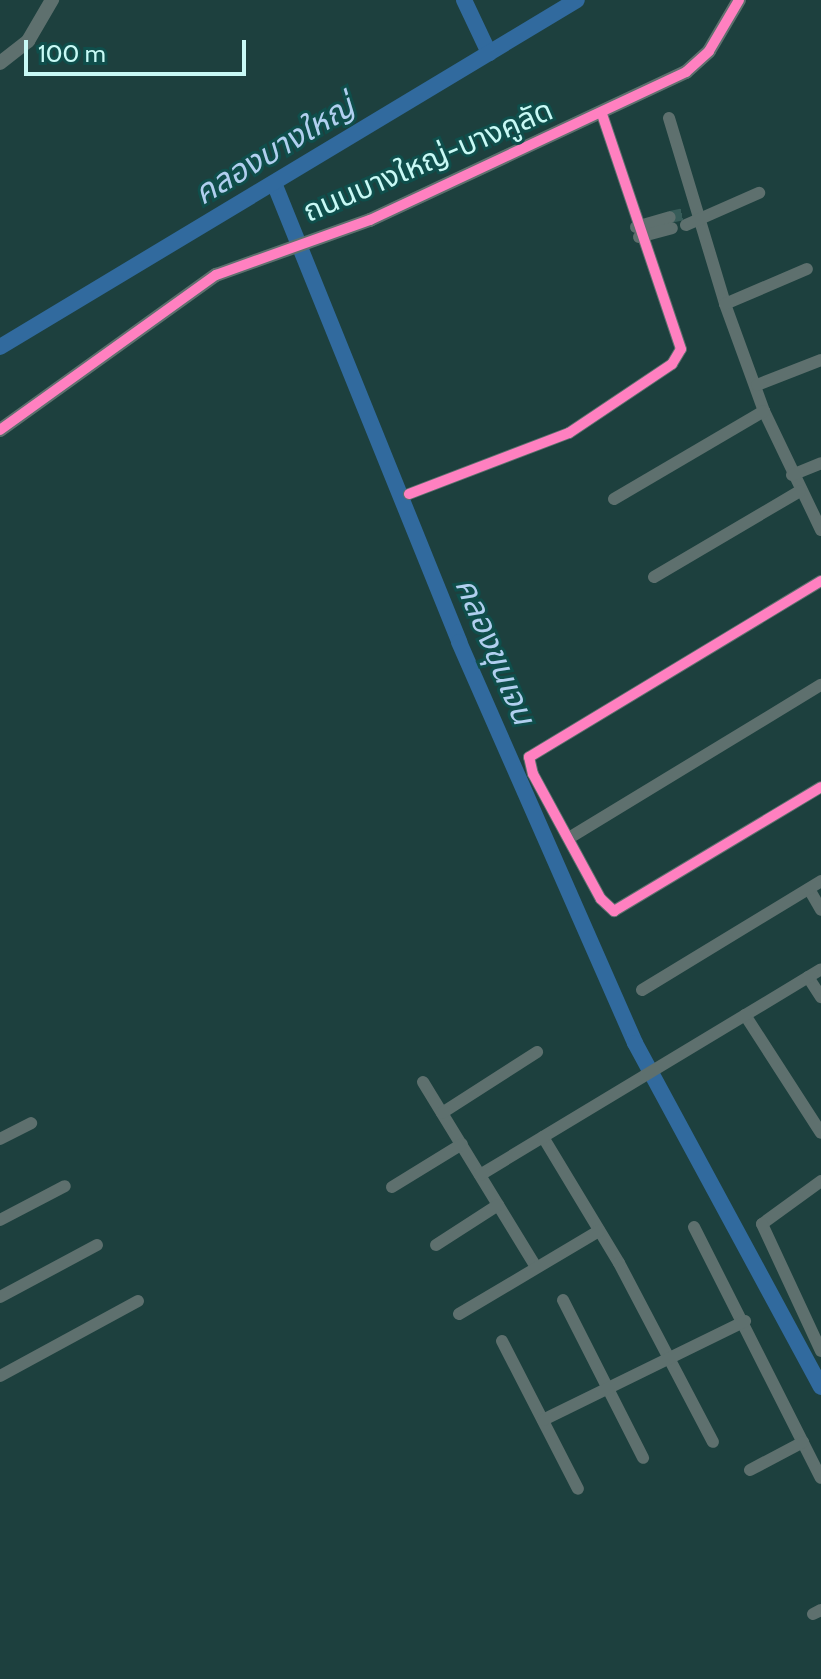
<!DOCTYPE html>
<meta charset="utf-8">
<style>
body{margin:0}
#map{position:relative;width:821px;height:1679px;overflow:hidden;background:#1d403e;font-family:Cabin,"Noto Sans Thai",sans-serif}
div>[style]{position:absolute}
.canal>*{height:16px;margin:-8px;padding:0 8px;transform-origin:8px;border-radius:8px;background:#316a9e}
.minor-tunnel>*{height:12px;margin-top:-6px;transform-origin:0;background:repeating-linear-gradient(90deg,#375c59 0 12px,transparent 0 18px)}
.minor>*{height:12px;margin:-6px;padding:0 6px;transform-origin:6px;border-radius:6px;background:#5e706e}
.tertiary>*{height:14px;margin:-7px;padding:0 7px;transform-origin:7px;border-radius:7px;background:#5e706e}
.cycleway>*{height:10px;margin:-5px;padding:0 5px;transform-origin:5px;border-radius:5px;background:#ff80c0}
span{translate:-50% -50%;white-space:nowrap;text-align:center;line-height:1.15;-webkit-text-stroke:6px #0f4e4b;paint-order:stroke}
.street-label{font-size:30px;color:#c8f9f5}
.water-label{font-size:32px;color:#b1cfef;font-style:italic}
.scale{position:absolute;left:24px;top:40px;width:222px;height:36px;box-sizing:border-box;border:4px solid #c8f9f5;border-top:0;padding-left:10px;font-size:24px;line-height:28px;white-space:nowrap;color:#c8f9f5;-webkit-text-stroke:6px #0f4e4b;paint-order:stroke}
</style>
<div id="map">
<div class="canal">
<div style="left:464px;top:0;width:59px;rotate:64.7deg"></div>
<div style="left:274px;top:183px;width:495px;rotate:68deg"></div>
<div style="left:459px;top:642px;width:438px;rotate:66.3deg"></div>
<div style="left:635px;top:1043px;width:391px;rotate:61.6deg"></div>
<div style="left:0;top:347px;width:673px;rotate:-31.02deg"></div>
</div>
<div class="minor-tunnel">
<div style="left:670px;top:217px;width:14px;rotate:-12deg"></div>
</div>
<div class="minor">
<div style="left:669px;top:118px;width:194px;rotate:73.2deg"></div>
<div style="left:725px;top:304px;width:114px;rotate:70deg"></div>
<div style="left:764px;top:411px;width:132px;rotate:64.4deg"></div>
<div style="left:686px;top:225px;width:80px;rotate:-23.7deg"></div>
<div style="left:636px;top:227px;width:35px;rotate:-16deg"></div>
<div style="left:639px;top:237px;width:34px;rotate:-15deg"></div>
<div style="left:725px;top:304px;width:89px;rotate:-23.1deg"></div>
<div style="left:757px;top:385px;width:69px;rotate:-21.3deg"></div>
<div style="left:792px;top:475px;width:31px;rotate:-22deg"></div>
<div style="left:409px;top:494px;width:171px;rotate:-20.9deg"></div>
<div style="left:569px;top:433px;width:124px;rotate:-33.8deg"></div>
<div style="left:672px;top:364px;width:17px;rotate:-59deg"></div>
<div style="left:681px;top:349px;width:248px;rotate:-108.6deg"></div>
<div style="left:614px;top:499px;width:174px;rotate:-30.4deg"></div>
<div style="left:654px;top:577px;width:169px;rotate:-30.5deg"></div>
<div style="left:821px;top:581px;width:341px;rotate:148.9deg"></div>
<div style="left:529px;top:757px;width:17px;rotate:77deg"></div>
<div style="left:533px;top:774px;width:142px;rotate:61.5deg"></div>
<div style="left:601px;top:899px;width:18px;rotate:43deg"></div>
<div style="left:614px;top:911px;width:241px;rotate:-30.9deg"></div>
<div style="left:569px;top:838px;width:295px;rotate:-31.3deg"></div>
<div style="left:809px;top:889px;width:24px;rotate:60deg"></div>
<div style="left:808px;top:977px;width:24px;rotate:57deg"></div>
<div style="left:642px;top:990px;width:210px;rotate:-31.3deg"></div>
<div style="left:745px;top:1015px;width:140px;rotate:57.2deg"></div>
<div style="left:423px;top:1082px;width:217px;rotate:58.6deg"></div>
<div style="left:442px;top:1113px;width:113px;rotate:-32.7deg"></div>
<div style="left:543px;top:1137px;width:147px;rotate:58.9deg"></div>
<div style="left:619px;top:1263px;width:202px;rotate:62.3deg"></div>
<div style="left:0;top:1139px;width:35px;rotate:-27deg"></div>
<div style="left:480px;top:1175px;width:398px;rotate:-31.1deg"></div>
<div style="left:821px;top:1181px;width:73px;rotate:143.9deg"></div>
<div style="left:762px;top:1224px;width:140px;rotate:65.1deg"></div>
<div style="left:392px;top:1187px;width:82px;rotate:-31.6deg"></div>
<div style="left:0;top:1220px;width:73px;rotate:-27.6deg"></div>
<div style="left:694px;top:1227px;width:281px;rotate:63.2deg"></div>
<div style="left:436px;top:1245px;width:74px;rotate:-32.8deg"></div>
<div style="left:0;top:1297px;width:110px;rotate:-28.2deg"></div>
<div style="left:563px;top:1300px;width:177px;rotate:63.1deg"></div>
<div style="left:459px;top:1314px;width:163px;rotate:-30.7deg"></div>
<div style="left:502px;top:1341px;width:166px;rotate:62.8deg"></div>
<div style="left:0;top:1376px;width:157px;rotate:-28.5deg"></div>
<div style="left:543px;top:1420px;width:225px;rotate:-26.1deg"></div>
<div style="left:750px;top:1470px;width:60px;rotate:-27.8deg"></div>
<div style="left:813px;top:1614px;width:9px;rotate:-27deg"></div>
</div>
<div class="tertiary">
<div style="left:0;top:63px;width:36px;rotate:-38deg"></div>
<div style="left:28px;top:41px;width:48px;rotate:-59.7deg"></div>
<div style="left:0;top:430px;width:266px;rotate:-35.7deg"></div>
<div style="left:216px;top:275px;width:164px;rotate:-19.7deg"></div>
<div style="left:370px;top:220px;width:349px;rotate:-25.1deg"></div>
<div style="left:686px;top:72px;width:31px;rotate:-42deg"></div>
<div style="left:709px;top:51px;width:59px;rotate:-59.5deg"></div>
</div>
<div class="cycleway">
<div style="left:0;top:430px;width:266px;rotate:-35.7deg"></div>
<div style="left:216px;top:275px;width:164px;rotate:-19.7deg"></div>
<div style="left:370px;top:220px;width:349px;rotate:-25.1deg"></div>
<div style="left:686px;top:72px;width:31px;rotate:-42deg"></div>
<div style="left:709px;top:51px;width:59px;rotate:-59.5deg"></div>
<div style="left:409px;top:494px;width:171px;rotate:-20.9deg"></div>
<div style="left:569px;top:433px;width:124px;rotate:-33.8deg"></div>
<div style="left:672px;top:364px;width:17px;rotate:-59deg"></div>
<div style="left:681px;top:349px;width:248px;rotate:-108.6deg"></div>
<div style="left:821px;top:581px;width:341px;rotate:148.9deg"></div>
<div style="left:529px;top:757px;width:17px;rotate:77deg"></div>
<div style="left:533px;top:774px;width:142px;rotate:61.5deg"></div>
<div style="left:601px;top:899px;width:18px;rotate:43deg"></div>
<div style="left:614px;top:911px;width:241px;rotate:-30.9deg"></div>
</div>
<div class="street-label">
<span style="left:428px;top:161px;rotate:-23deg">ถนนบางใหญ่-บางคูลัด</span>
</div>
<div class="water-label">
<span style="left:274px;top:150px;rotate:-31deg">คลองบางใหญ่</span>
<span style="left:495px;top:651px;rotate:67deg">คลองขุนเจน</span>
</div>
<div class="scale">100 m</div>
</div>
